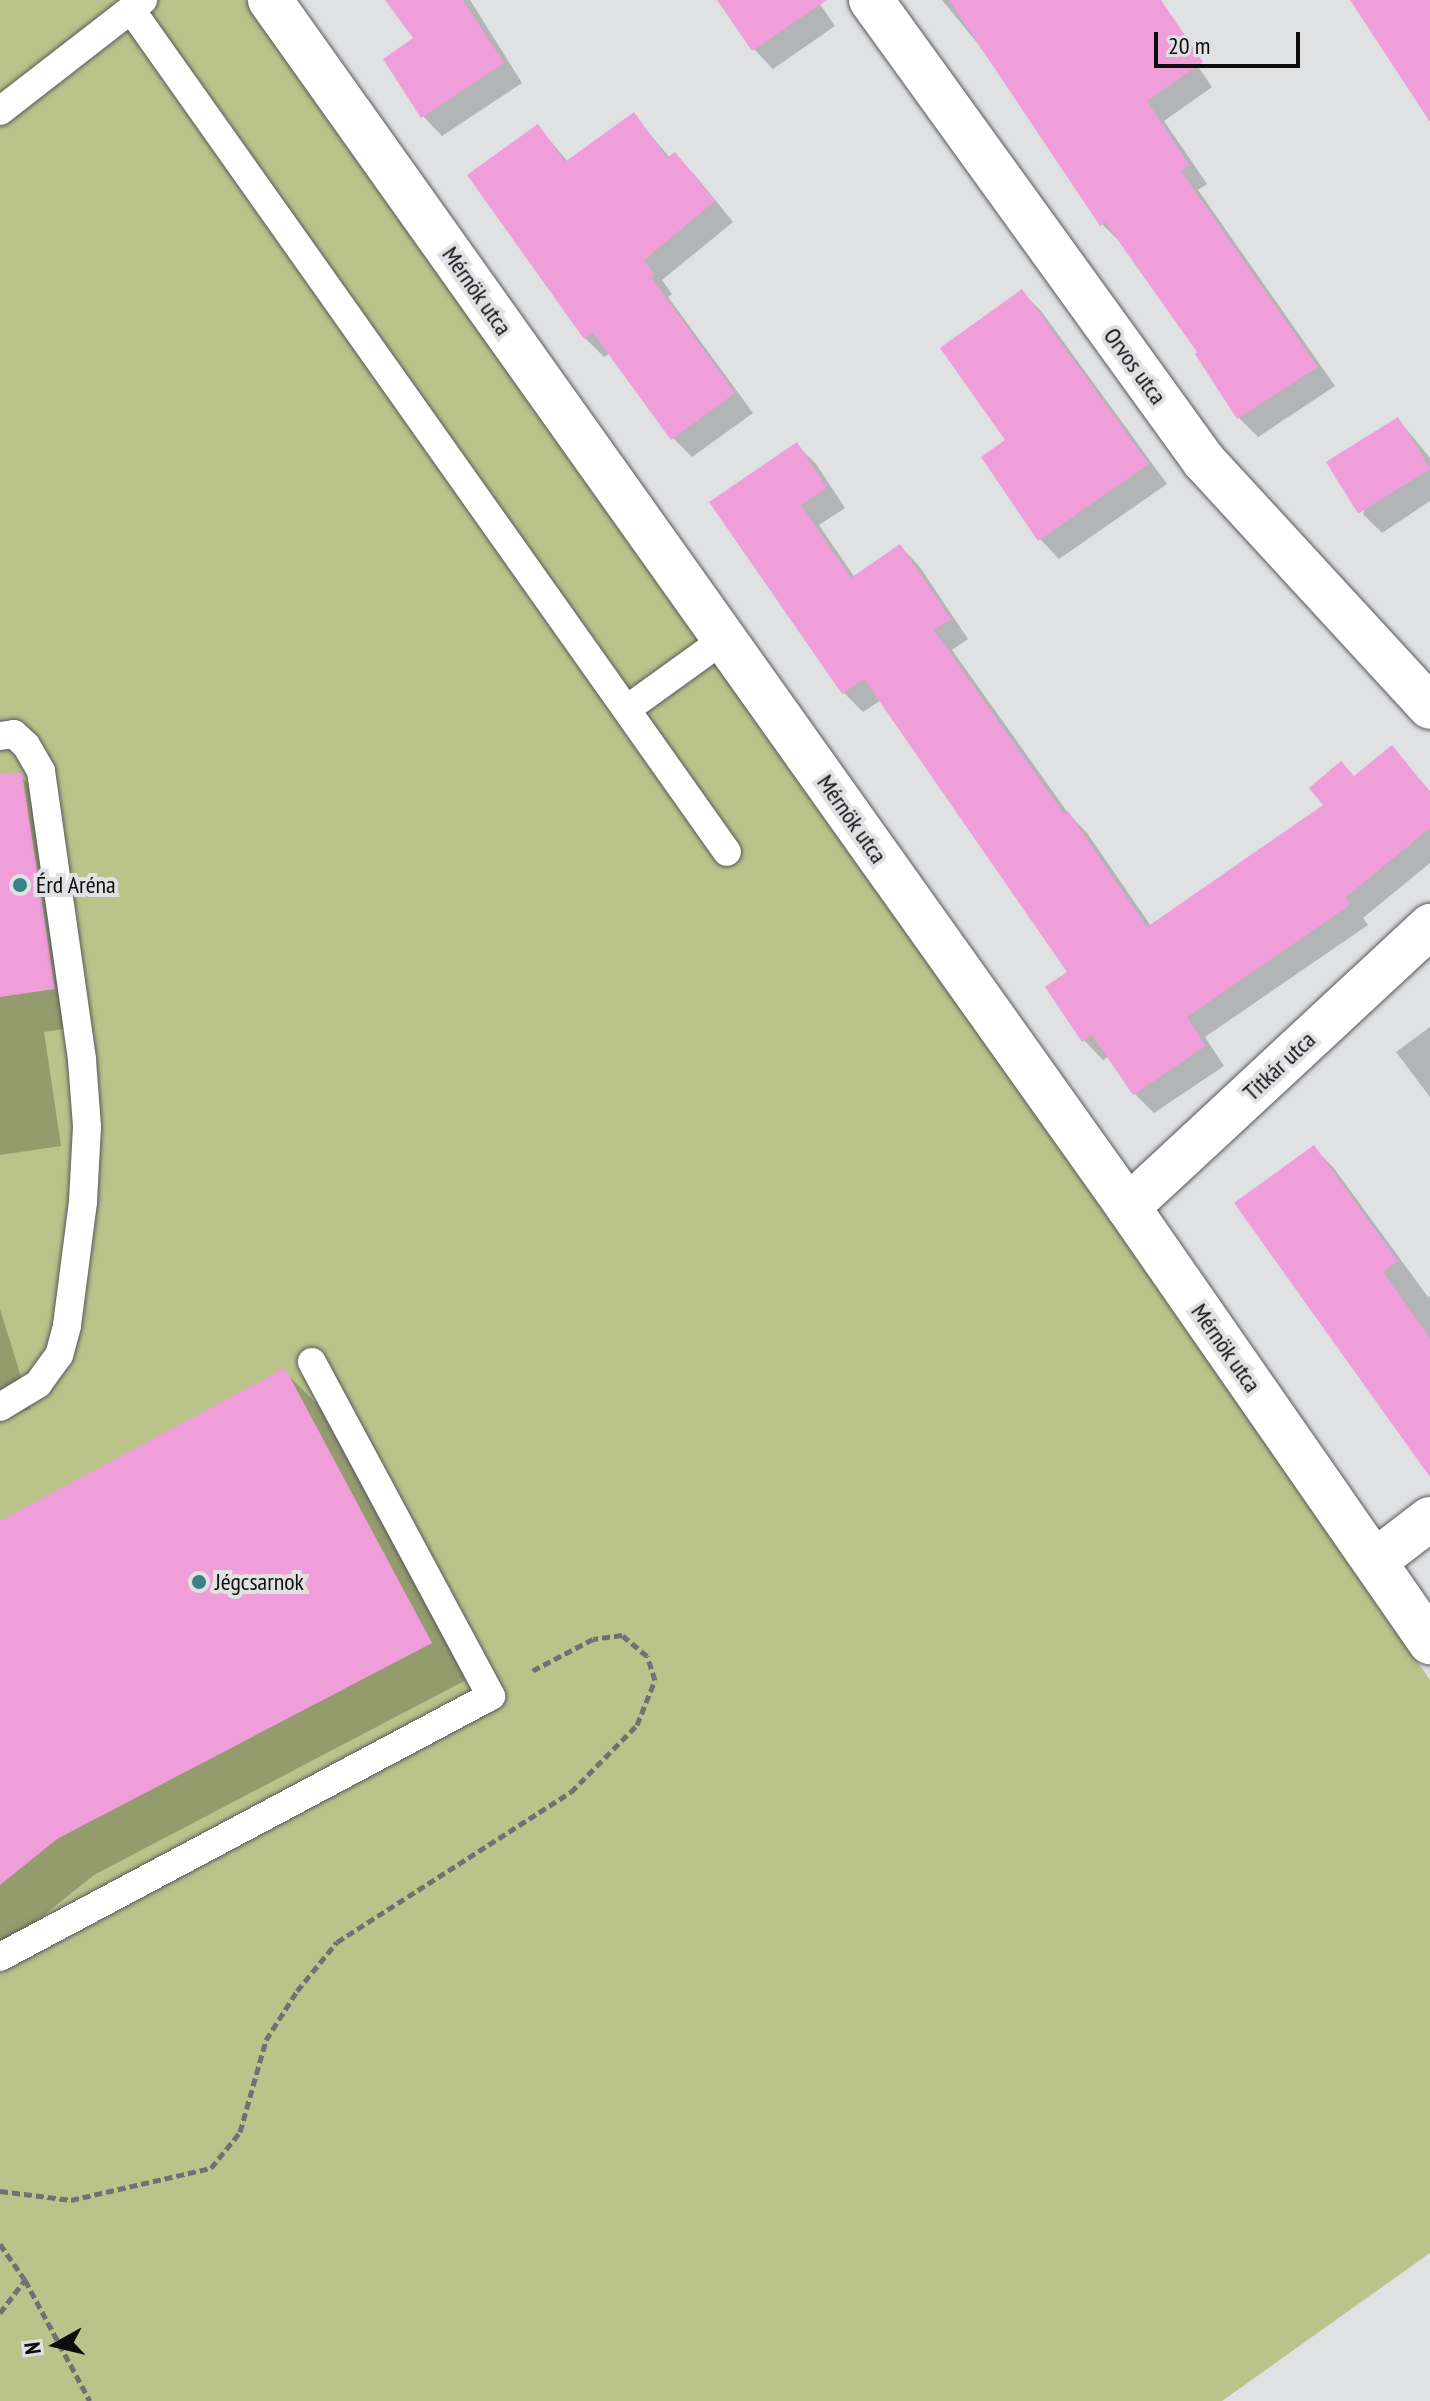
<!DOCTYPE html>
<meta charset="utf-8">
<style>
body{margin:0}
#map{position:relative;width:1430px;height:2401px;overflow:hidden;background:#e0e1e3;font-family:"PT Sans Narrow",sans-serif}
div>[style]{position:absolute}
.green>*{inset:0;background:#b9c38a}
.shadow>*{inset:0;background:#0003}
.building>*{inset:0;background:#ef9eda;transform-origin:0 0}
.path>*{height:5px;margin-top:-2.5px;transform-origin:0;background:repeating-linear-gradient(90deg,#717173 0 8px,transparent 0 12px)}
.roads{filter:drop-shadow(0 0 2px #57585b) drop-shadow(0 0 2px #57585b)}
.service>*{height:28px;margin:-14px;padding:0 14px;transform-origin:14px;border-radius:14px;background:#fff}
.minor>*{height:44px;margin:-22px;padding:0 22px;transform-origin:22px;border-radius:22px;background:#fff}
.dots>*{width:22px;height:22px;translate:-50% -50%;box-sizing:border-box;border:4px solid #e0e1e3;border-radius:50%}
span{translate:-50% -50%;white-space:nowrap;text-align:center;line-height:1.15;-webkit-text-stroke:8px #e0e1e3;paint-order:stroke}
.street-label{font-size:24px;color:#0d0d0e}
.poi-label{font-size:24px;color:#0d0d0e}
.left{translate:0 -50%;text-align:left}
.north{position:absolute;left:16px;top:2305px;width:80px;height:80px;-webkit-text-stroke:6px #e0e1e3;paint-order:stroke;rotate:262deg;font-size:22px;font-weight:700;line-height:32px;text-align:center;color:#0d0d0e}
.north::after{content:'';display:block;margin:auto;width:28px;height:36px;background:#0d0d0e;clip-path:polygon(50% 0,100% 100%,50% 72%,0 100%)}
.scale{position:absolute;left:1154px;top:32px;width:146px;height:36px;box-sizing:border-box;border:4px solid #0d0d0e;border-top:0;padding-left:10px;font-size:24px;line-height:28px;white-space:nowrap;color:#0d0d0e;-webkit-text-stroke:6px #e0e1e3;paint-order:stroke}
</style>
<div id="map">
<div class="green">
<div style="clip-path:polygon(0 0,246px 0,990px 1038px,1430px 1680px,1430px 2253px,1222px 2401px,0 2401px)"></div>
</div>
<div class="shadow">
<div style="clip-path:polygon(387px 0,470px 0,522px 83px,442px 136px,423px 116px,416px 39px)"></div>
<div style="clip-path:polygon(720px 0,817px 0,835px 26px,773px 69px,754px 49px)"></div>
<div style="clip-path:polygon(942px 0,1152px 0,1212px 87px,1164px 121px,1207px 184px,1198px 190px,1335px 386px,1258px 437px,1239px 418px,1197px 354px,1200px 353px,1121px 243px,1102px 224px,979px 45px)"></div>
<div style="clip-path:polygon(633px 114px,670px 158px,674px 155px,694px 174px,733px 222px,662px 280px,672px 294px,668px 297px,753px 413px,692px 457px,673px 438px,610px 353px,604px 357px,585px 338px,538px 126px,568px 162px)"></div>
<div style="clip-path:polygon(1022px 292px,1041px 311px,1167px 484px,1059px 559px,1040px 539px,1008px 441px)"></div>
<div style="clip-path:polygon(1398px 419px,1430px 458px,1430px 501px,1382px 533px,1363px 514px)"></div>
<div style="clip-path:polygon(797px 445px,816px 464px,845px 508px,819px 525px,855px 578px,900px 546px,919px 566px,968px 639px,952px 650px,1068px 813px,1087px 833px,1151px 926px,1326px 806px,1391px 748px,1430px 791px,1430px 863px,1363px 918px,1368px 925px,1205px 1037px,1224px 1066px,1154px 1113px,1135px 1094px,1109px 1056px,1103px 1060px,1084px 1040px,1070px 972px,881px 700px,863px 712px,844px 693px,712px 502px)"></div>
<div style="clip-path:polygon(23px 779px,59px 816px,90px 1025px,44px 1032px,61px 1146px,0 1155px,0 783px)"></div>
<div style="clip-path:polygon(1430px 1027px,1430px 1097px,1396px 1052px)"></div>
<div style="clip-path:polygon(1314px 1148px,1333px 1167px,1428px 1297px,1430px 1296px,1430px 1470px)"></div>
<div style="clip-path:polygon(0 1309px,31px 1409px,0 1418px)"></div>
<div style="clip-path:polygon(284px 1371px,320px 1407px,466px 1680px,94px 1875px,0 1950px,0 1523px)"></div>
</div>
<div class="building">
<div style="clip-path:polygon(385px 0,463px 0,504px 63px,421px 118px,383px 59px,413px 38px)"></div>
<div style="clip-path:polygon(717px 0,827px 0,752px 51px)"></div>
<div style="clip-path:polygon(949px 0,1161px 0,1203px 62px,1147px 101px,1189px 165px,1181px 171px,1318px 367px,1237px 419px,1195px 354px,1197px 352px,1105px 222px,1100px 226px)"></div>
<div style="clip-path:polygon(1350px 0,1430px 0,1430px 122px)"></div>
<div style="clip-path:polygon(634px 112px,667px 158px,675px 152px,715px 201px,644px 260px,654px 274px,651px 277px,735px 393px,671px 440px,593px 333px,584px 339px,467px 175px,538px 124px,565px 162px)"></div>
<div style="clip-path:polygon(1022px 289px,1149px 464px,1038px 541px,981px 457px,1005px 440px,940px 348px)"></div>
<div style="left:1398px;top:417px;width:61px;height:85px;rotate:58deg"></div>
<div style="clip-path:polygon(797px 442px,827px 488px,801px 505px,851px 578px,900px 544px,951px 619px,934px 630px,1064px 814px,1068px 811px,1147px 927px,1323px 805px,1309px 788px,1341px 761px,1354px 776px,1392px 745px,1430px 792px,1430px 828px,1345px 898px,1350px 905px,1187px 1017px,1206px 1046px,1133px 1095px,1092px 1035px,1082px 1042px,1045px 987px,1067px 972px,864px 679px,842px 694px,709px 502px)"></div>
<div style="clip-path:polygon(22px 773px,55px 989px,0 997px,0 774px)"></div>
<div style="clip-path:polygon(1314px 1145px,1398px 1261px,1383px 1272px,1430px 1338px,1430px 1477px,1234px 1203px)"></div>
<div style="clip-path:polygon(285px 1368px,432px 1643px,57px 1839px,0 1885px,0 1521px)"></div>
</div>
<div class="path">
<div style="left:0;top:2191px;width:72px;rotate:7.2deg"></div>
<div style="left:71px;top:2200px;width:144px;rotate:-12.9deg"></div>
<div style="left:211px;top:2168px;width:46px;rotate:-51.1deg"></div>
<div style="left:240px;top:2132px;width:96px;rotate:-74.2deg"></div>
<div style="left:266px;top:2040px;width:58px;rotate:-57.7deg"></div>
<div style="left:297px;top:1991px;width:63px;rotate:-50.8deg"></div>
<div style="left:337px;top:1942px;width:278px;rotate:-32.7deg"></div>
<div style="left:571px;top:1792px;width:94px;rotate:-45.4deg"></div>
<div style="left:637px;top:1725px;width:48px;rotate:-68.2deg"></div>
<div style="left:655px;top:1680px;width:25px;rotate:-108deg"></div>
<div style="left:647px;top:1656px;width:33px;rotate:-140deg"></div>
<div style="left:622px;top:1635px;width:29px;rotate:172deg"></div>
<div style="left:593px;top:1639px;width:69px;rotate:152.3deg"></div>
<div style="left:0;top:2244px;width:44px;rotate:55.2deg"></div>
<div style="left:25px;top:2280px;width:137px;rotate:61.8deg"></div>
<div style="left:0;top:2313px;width:41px;rotate:-52.9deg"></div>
</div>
<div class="roads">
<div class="service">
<div style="left:132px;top:11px;width:1030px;rotate:54.72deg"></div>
<div style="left:0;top:111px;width:181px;rotate:-37.8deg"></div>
<div style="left:627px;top:709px;width:120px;rotate:-35.8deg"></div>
<div style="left:0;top:736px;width:14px;rotate:-8deg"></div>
<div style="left:14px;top:734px;width:16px;rotate:43deg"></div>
<div style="left:26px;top:745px;width:30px;rotate:60deg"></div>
<div style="left:41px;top:771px;width:292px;rotate:81.9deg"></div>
<div style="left:82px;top:1060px;width:67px;rotate:85.7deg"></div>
<div style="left:87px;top:1127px;width:75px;rotate:93.1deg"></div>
<div style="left:83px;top:1202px;width:125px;rotate:97.4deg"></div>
<div style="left:67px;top:1326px;width:30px;rotate:105deg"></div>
<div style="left:59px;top:1355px;width:36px;rotate:126deg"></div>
<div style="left:38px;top:1384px;width:44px;rotate:148.8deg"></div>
<div style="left:0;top:1957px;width:556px;rotate:-27.99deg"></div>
<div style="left:491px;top:1696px;width:379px;rotate:-118.2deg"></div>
</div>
<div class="minor">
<div style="left:270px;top:0;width:1481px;rotate:54.59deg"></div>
<div style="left:1128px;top:1207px;width:530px;rotate:55.23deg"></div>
<div style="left:871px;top:0;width:569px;rotate:54.16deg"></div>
<div style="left:1204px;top:461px;width:334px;rotate:47.4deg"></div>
<div style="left:1128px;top:1207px;width:413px;rotate:-42.9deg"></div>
<div style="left:1375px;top:1561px;width:69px;rotate:-37.4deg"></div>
</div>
</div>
<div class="dots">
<div style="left:20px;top:885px;background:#388185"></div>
<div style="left:199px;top:1582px;background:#388185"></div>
</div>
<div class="street-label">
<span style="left:477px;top:291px;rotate:55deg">Mérnök utca</span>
<span style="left:1135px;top:366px;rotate:54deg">Orvos utca</span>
<span style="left:852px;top:819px;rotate:55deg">Mérnök utca</span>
<span style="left:1279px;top:1066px;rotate:-43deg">Titkár utca</span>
<span style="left:1226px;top:1348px;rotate:55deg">Mérnök utca</span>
</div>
<div class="poi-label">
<span class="left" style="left:36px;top:885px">Érd Aréna</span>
<span class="left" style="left:215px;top:1582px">Jégcsarnok</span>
</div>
<div class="north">N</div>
<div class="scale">20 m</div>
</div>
